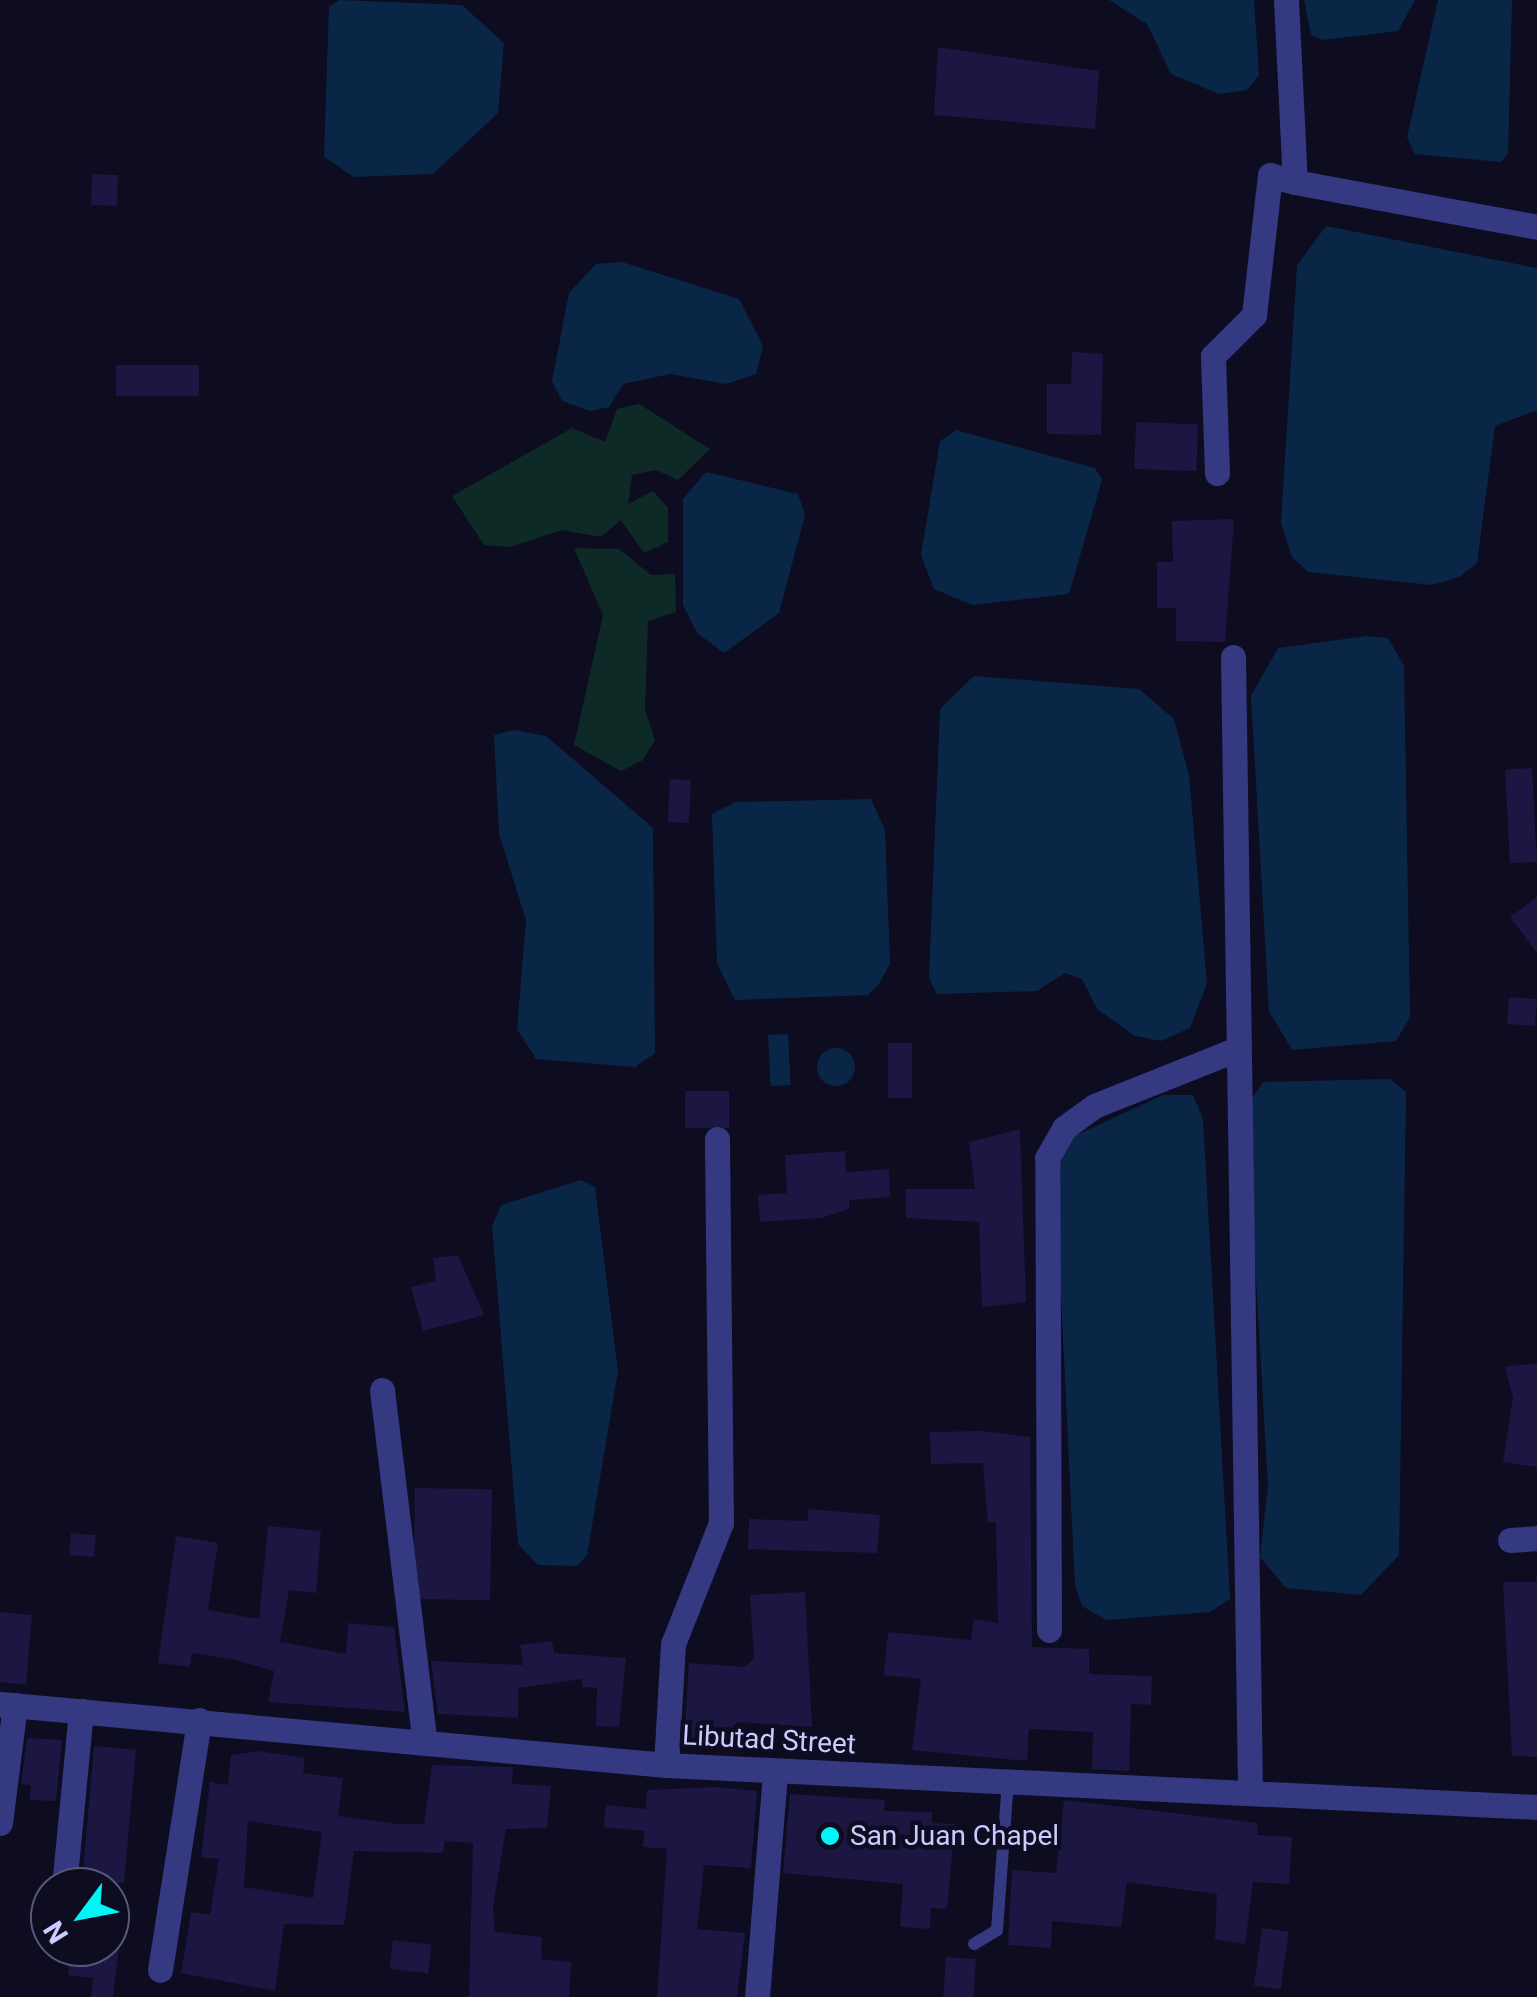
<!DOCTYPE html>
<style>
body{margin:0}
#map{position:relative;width:1537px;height:1997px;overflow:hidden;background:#0d0c20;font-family:Roboto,sans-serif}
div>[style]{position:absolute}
.green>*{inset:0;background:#0e2a27}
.water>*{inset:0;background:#0a2646;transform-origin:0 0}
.round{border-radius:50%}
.building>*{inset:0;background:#1b1742;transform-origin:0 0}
.lane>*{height:12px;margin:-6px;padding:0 6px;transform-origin:6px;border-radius:6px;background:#343982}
.street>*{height:25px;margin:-12.5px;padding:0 12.5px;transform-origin:12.5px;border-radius:12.5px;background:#343982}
.dots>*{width:28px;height:28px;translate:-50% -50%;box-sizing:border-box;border:5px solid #0d0c20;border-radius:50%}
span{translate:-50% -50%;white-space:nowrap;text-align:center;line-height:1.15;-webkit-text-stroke:9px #0d0c20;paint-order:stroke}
.street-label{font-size:28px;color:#cccbff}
.poi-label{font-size:28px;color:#cccbff}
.left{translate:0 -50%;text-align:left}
.north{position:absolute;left:30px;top:1867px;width:100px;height:100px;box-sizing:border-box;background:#0d0c20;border:2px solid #595879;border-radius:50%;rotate:238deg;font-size:28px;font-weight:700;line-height:40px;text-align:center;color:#cccbff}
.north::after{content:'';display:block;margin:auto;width:35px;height:45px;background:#00f5f6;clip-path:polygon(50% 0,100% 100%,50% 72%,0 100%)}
</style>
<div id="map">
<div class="green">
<div style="clip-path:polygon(639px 404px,710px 449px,678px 480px,656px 470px,632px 475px,628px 504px,653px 491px,668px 508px,668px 542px,644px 553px,621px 520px,601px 537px,562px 530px,510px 547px,484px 545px,452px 496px,572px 428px,605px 442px,617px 409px)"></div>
<div style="clip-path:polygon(574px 548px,619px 549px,651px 575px,675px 574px,676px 612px,648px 621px,645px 709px,655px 740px,643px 760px,621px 771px,574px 745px,603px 615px)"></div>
</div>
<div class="water">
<div style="clip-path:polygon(340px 0,462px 5px,504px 43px,498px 113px,433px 174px,354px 177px,324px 157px,329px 6px)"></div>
<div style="clip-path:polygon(1109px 0,1254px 0,1259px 75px,1247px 90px,1219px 94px,1171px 74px,1147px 24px)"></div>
<div style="clip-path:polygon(1304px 0,1415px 0,1398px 31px,1323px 40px,1311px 35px)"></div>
<div style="clip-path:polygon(1438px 0,1512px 0,1508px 153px,1501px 162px,1415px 154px,1407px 137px)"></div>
<div style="clip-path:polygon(1326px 226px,1537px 268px,1537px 410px,1495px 426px,1477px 563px,1459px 577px,1432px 585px,1308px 572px,1292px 557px,1281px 523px,1297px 265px)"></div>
<div style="clip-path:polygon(622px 262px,739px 299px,763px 346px,756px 374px,726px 384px,670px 374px,623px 384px,609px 407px,590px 411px,562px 401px,552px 381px,569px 293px,596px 264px)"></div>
<div style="clip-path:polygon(956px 430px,1095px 468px,1102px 480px,1069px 594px,972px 605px,934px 589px,921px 555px,940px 441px)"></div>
<div style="clip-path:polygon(706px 472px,798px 494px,805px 515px,779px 613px,724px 653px,697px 633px,683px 605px,683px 499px)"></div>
<div style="clip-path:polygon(1367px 636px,1388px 638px,1404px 666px,1410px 1017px,1396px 1041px,1292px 1050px,1269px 1011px,1251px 696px,1278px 648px)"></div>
<div style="clip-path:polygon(974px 676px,1139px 689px,1174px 719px,1189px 775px,1207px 983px,1190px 1028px,1161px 1041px,1135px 1036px,1097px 1009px,1082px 979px,1065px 973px,1037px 991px,937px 994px,929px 978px,940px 709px)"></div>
<div style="clip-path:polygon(514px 730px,546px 736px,653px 828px,655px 1053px,635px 1067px,536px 1059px,517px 1029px,526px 920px,499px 834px,494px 735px)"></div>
<div style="clip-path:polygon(871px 799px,885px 830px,890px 964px,879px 984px,868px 995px,735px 1000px,717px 963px,712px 814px,735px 802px)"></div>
<div style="left:788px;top:1034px;width:51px;height:20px;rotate:87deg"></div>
<div class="round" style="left:817px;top:1048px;width:38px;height:38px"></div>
<div style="clip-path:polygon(1390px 1079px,1406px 1092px,1399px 1555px,1361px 1595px,1286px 1588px,1260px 1557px,1268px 1486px,1246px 1107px,1263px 1082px)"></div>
<div style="clip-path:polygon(1163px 1095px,1193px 1095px,1203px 1119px,1230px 1599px,1210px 1612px,1106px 1620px,1082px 1606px,1075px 1586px,1055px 1171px,1068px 1139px)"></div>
<div style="clip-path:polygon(581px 1180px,595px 1187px,618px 1371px,587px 1555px,577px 1566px,538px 1565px,518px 1544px,492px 1226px,501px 1205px)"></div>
</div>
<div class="building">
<div style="clip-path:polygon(938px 47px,1099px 71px,1095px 129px,934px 115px)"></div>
<div style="left:92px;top:174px;width:26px;height:31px;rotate:2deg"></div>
<div style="clip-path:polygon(1072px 352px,1103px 354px,1101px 435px,1047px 434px,1047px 384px,1071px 384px)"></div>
<div style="left:116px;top:365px;width:83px;height:31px"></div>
<div style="left:1136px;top:422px;width:62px;height:47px;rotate:2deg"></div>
<div style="clip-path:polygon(1234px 519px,1225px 642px,1176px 641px,1176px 608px,1157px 608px,1157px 562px,1173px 562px,1172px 521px)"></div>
<div style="left:1532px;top:768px;width:94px;height:27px;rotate:87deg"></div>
<div style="left:670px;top:779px;width:21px;height:43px;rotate:3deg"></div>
<div style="clip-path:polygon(1537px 897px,1537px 953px,1510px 917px)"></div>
<div style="left:1509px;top:997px;width:28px;height:27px;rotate:4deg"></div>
<div style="left:888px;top:1043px;width:24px;height:55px"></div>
<div style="left:685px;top:1091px;width:44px;height:37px"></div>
<div style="clip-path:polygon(1020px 1129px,1026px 1302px,982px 1307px,979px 1222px,906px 1218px,906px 1189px,975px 1189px,969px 1142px)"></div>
<div style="clip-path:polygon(845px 1151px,846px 1172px,889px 1169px,890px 1197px,849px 1200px,849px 1209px,821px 1218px,760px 1222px,758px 1195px,787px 1193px,785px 1155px)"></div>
<div style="clip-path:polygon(458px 1255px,484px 1315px,423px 1331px,411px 1287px,436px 1281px,433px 1258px)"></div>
<div style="clip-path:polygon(1537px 1364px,1537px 1467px,1503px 1462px,1513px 1398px,1505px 1366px)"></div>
<div style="clip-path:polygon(983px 1431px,1030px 1437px,1032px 1647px,1089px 1649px,1089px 1674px,1152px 1676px,1151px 1705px,1131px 1704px,1129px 1771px,1092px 1769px,1093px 1732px,1029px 1729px,1027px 1761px,912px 1750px,921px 1679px,884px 1675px,888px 1632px,971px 1640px,974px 1619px,998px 1623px,996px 1522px,988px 1523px,983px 1463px,931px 1464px,930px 1432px)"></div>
<div style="left:415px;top:1488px;width:77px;height:111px;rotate:1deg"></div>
<div style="clip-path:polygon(808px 1509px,880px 1515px,877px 1553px,748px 1549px,749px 1519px,808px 1521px)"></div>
<div style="clip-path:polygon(268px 1526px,321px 1531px,316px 1593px,289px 1590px,280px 1642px,346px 1654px,348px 1623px,394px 1627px,405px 1712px,268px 1702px,274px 1671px,236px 1660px,192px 1653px,190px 1667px,158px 1663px,176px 1536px,218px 1543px,208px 1610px,259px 1619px)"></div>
<div style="left:71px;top:1533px;width:25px;height:22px;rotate:5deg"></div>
<div style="clip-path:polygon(1503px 1582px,1537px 1582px,1537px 1757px,1512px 1756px)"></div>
<div style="clip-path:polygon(805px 1592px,812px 1727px,737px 1722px,735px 1747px,684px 1743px,689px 1663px,745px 1667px,754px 1658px,750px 1595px)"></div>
<div style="clip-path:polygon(0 1612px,32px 1615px,26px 1685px,0 1682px)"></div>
<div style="clip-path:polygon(552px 1641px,554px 1653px,626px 1658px,619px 1727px,596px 1726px,597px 1688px,582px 1687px,582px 1679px,518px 1688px,518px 1718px,438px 1714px,431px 1661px,523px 1665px,520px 1645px)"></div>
<div style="clip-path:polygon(27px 1738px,62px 1740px,56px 1801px,30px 1800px,31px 1785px,21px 1784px)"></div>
<div style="left:94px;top:1746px;width:42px;height:134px;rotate:5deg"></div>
<div style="clip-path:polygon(evenodd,259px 1751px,305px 1758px,303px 1773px,343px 1778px,338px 1816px,398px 1824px,424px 1824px,432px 1765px,513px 1767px,512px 1784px,551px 1786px,547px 1828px,506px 1829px,493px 1906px,495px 1932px,542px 1937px,541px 1959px,571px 1962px,569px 1997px,469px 1997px,473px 1843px,445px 1841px,443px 1853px,354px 1851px,344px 1925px,284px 1924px,275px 1991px,181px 1973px,191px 1912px,210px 1915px,219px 1859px,201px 1857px,210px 1782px,228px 1785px,231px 1755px,259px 1751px,248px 1821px,322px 1832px,313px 1898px,244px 1887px,248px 1821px)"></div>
<div style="clip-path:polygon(715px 1787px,757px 1791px,751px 1868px,704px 1865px,697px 1929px,745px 1933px,737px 1997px,657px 1997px,667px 1849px,643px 1847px,644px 1831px,604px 1827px,606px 1805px,646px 1809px,647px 1790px)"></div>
<div style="clip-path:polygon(790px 1794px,885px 1800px,884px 1811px,932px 1812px,932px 1823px,955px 1824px,947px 1909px,931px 1908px,930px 1929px,900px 1927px,903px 1884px,783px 1873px)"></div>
<div style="clip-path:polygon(1064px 1800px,1258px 1823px,1257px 1835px,1292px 1837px,1289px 1884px,1253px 1882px,1245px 1944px,1215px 1939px,1217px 1894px,1127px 1882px,1121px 1927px,1052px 1921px,1051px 1948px,1008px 1945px,1012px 1870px,1056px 1873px)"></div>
<div style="left:1262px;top:1928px;width:27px;height:58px;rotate:8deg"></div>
<div style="left:393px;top:1940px;width:39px;height:29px;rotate:7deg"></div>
<div style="clip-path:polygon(71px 1947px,119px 1947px,113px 1997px,91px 1997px,93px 1978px,68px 1975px)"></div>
<div style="left:946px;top:1957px;width:30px;height:40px;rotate:4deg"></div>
</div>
<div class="lane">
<div style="left:974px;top:1944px;width:27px;rotate:-31deg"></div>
<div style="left:997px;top:1930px;width:149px;rotate:-85.8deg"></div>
</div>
<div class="street">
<div style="left:1286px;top:0;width:182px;rotate:87.2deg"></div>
<div style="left:1295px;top:182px;width:246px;rotate:10.5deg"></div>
<div style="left:1217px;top:473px;width:117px;rotate:-92deg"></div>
<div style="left:1213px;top:356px;width:58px;rotate:-45deg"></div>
<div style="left:1254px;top:315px;width:141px;rotate:-83.5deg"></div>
<div style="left:1270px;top:175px;width:26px;rotate:16deg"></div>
<div style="left:1233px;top:657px;width:1136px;rotate:89.14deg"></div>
<div style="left:382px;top:1390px;width:349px;rotate:83.1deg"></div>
<div style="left:1510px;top:1540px;width:27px;rotate:-4deg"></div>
<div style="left:1049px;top:1630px;width:472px;rotate:-90.2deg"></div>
<div style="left:1047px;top:1158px;width:34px;rotate:-60deg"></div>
<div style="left:1064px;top:1128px;width:37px;rotate:-36deg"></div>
<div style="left:1094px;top:1106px;width:154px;rotate:-21.7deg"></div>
<div style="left:0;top:1704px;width:669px;rotate:5.23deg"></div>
<div style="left:666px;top:1765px;width:872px;rotate:2.76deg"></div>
<div style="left:666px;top:1765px;width:121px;rotate:-86.7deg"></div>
<div style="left:673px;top:1644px;width:130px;rotate:-68.4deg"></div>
<div style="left:721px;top:1523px;width:384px;rotate:-90.6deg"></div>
<div style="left:0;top:1823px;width:119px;rotate:-82.8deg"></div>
<div style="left:64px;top:1887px;width:177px;rotate:-84.5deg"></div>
<div style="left:160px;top:1970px;width:253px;rotate:-81.1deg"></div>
<div style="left:757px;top:1997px;width:226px;rotate:-85.4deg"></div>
</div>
<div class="dots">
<div style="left:830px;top:1836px;background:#00f5f6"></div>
</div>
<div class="street-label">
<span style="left:769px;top:1740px;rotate:3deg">Libutad Street</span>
</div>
<div class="poi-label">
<span class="left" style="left:850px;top:1836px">San Juan Chapel</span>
</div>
<div class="north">N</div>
</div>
